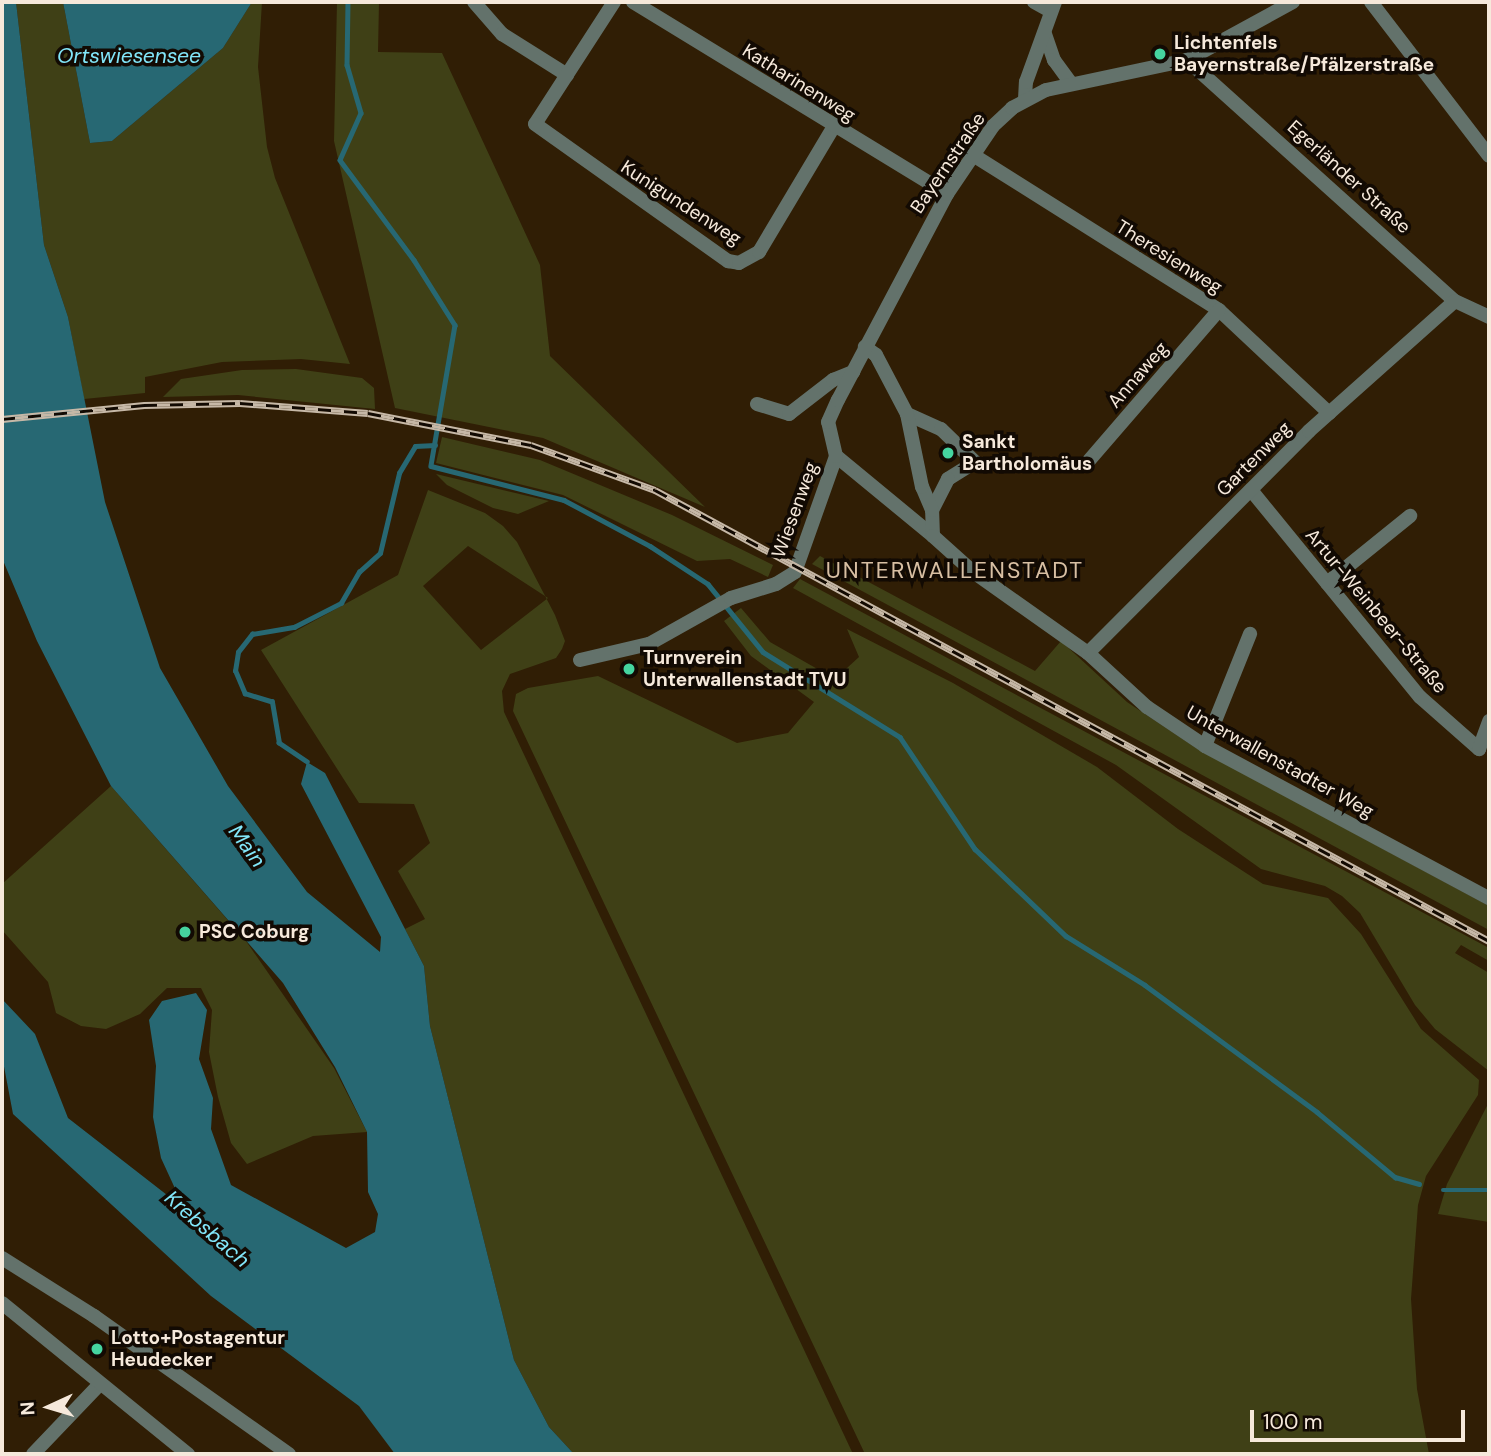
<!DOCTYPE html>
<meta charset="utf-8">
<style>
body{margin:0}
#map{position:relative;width:1491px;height:1456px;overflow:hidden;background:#301e05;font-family:"DM Sans",sans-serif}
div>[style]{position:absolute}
.green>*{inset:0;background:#3f4016}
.water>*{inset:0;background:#276873}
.stream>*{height:4.5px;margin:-2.25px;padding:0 2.25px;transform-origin:2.25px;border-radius:2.25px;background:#276873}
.minor>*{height:14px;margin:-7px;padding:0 7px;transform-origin:7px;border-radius:7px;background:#63726b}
.tertiary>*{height:14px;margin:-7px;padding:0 7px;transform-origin:7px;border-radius:7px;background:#63726b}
.rail>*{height:7px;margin-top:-3.5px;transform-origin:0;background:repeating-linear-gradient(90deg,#120a03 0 13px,#c6b8a7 0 26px);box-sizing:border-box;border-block:2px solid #c6b8a7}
.dots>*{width:19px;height:19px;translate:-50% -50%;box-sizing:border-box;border:4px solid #120a03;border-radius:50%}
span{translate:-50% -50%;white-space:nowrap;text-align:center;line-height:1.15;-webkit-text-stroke:7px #120a03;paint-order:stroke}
.poi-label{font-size:19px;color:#f6e9db;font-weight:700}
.left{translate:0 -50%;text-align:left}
.street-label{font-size:19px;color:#f6e9db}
.water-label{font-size:21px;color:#82e6f9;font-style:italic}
.quarter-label{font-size:23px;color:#d8bfa3;letter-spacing:2px}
.frame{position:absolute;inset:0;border:4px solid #f6e9db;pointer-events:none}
.north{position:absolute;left:14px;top:1372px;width:70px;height:70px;-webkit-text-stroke:5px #120a03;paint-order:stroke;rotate:266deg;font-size:19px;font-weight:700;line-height:28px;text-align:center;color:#f6e9db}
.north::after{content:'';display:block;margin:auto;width:24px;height:32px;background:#f6e9db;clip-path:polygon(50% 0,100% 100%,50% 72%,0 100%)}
.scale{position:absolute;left:1250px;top:1410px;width:215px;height:32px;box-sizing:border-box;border:4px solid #f6e9db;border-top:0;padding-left:9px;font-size:21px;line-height:24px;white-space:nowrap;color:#f6e9db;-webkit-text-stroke:5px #120a03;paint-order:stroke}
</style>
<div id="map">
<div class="green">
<div style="clip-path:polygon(16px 2px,63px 2px,90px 143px,112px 141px,223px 48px,252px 2px,262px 2px,258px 67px,267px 147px,275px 178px,350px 364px,301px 359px,222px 362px,145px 377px,145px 393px,84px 399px,68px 317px,44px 245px)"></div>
<div style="clip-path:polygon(337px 2px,379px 2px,378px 52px,442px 53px,540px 265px,550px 356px,705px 507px,543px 438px,395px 408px,334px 141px)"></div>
<div style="clip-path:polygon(296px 369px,362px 378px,374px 388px,375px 409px,238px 395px,163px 397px,181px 379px,242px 370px)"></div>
<div style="clip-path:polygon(442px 437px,540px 460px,672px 515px,773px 565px,768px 577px,730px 559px,697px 561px,563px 495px,436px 463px)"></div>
<div style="clip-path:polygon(436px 474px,549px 501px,518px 514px,493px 508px,447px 485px)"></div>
<div style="clip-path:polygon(evenodd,428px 490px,485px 513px,503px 526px,517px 542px,555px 615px,565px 641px,562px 649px,556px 658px,510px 674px,502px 691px,504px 712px,853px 1454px,574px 1454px,549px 1427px,514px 1360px,430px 1026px,424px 966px,405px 929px,425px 919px,398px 871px,430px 843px,414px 804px,359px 803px,261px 650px,398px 575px,428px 490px,468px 546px,548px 598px,481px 650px,423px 586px,468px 546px)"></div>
<div style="clip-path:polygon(820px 556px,1035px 671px,1061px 641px,1127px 702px,1196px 748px,1489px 906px,1489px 930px,812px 564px)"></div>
<div style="clip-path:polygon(800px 579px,1489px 948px,1489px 961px,1461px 945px,1455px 953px,1489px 973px,1489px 1071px,1435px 1029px,1415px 1005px,1360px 913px,1342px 896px,1325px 886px,1261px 869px,1116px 765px,793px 588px)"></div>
<div style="clip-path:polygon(741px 608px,770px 642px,835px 679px,859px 657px,847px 629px,953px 683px,1097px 767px,1178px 829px,1263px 884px,1328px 898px,1361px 934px,1421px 1029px,1479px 1080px,1478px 1095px,1426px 1176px,1418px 1205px,1411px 1299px,1417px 1389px,1429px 1454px,865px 1454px,513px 711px,516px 694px,528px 688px,598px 676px,737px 743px,788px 733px,814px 702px,751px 656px,724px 621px)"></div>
<div style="clip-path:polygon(111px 786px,246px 941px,334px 1068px,367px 1132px,313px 1136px,247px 1164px,231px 1143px,218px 1097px,209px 1052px,212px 1010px,201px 988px,167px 988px,140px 1014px,106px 1029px,81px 1026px,56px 1013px,48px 982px,2px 930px,2px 884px)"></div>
<div style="clip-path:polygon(1489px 1102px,1489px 1222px,1438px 1214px,1447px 1184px)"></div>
</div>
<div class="water">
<div style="clip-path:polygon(2px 2px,16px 2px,44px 245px,68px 317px,105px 502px,160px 668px,228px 786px,307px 892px,380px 952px,381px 937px,301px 784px,307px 762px,325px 773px,424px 966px,430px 1026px,514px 1360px,549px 1427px,574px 1454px,395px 1454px,359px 1406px,211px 1296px,13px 1114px,2px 1056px,2px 999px,35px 1034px,68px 1118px,176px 1202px,178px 1195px,161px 1158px,153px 1117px,156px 1066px,149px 1020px,162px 1001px,196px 993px,207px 1010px,199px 1059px,213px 1098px,211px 1129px,231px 1185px,346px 1248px,375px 1232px,378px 1214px,368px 1192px,367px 1132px,335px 1067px,283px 983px,111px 786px,37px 641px,2px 558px)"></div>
<div style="clip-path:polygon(63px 2px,252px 2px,223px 48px,112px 141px,90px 143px)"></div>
</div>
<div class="stream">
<div style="left:348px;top:2px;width:63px;rotate:90.9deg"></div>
<div style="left:347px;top:65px;width:50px;rotate:73.7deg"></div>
<div style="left:361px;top:113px;width:51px;rotate:114.1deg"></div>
<div style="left:340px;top:160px;width:124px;rotate:53.5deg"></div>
<div style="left:414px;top:260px;width:77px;rotate:57.8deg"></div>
<div style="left:455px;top:325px;width:143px;rotate:99.7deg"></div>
<div style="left:431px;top:466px;width:137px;rotate:14.3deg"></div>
<div style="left:564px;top:500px;width:98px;rotate:28.1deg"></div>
<div style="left:650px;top:546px;width:69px;rotate:33.2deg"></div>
<div style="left:708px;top:584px;width:87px;rotate:51deg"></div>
<div style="left:763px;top:652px;width:161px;rotate:31.8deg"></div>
<div style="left:900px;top:737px;width:135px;rotate:56.2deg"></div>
<div style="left:975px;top:849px;width:126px;rotate:43.7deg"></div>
<div style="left:1066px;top:936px;width:93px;rotate:31.8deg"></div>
<div style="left:1145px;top:985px;width:214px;rotate:36.4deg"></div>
<div style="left:1317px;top:1112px;width:102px;rotate:39.8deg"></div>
<div style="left:1395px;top:1177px;width:25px;rotate:16deg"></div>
<div style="left:307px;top:762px;width:34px;rotate:-146deg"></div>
<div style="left:279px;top:743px;width:42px;rotate:-99.7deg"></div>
<div style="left:272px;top:702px;width:28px;rotate:-163deg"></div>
<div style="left:245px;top:694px;width:25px;rotate:-113deg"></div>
<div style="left:235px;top:671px;width:19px;rotate:-81deg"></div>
<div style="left:238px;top:652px;width:23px;rotate:-52deg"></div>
<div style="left:252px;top:634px;width:43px;rotate:-9.5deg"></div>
<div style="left:294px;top:627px;width:53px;rotate:-27.1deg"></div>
<div style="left:341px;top:603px;width:36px;rotate:-60deg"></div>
<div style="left:359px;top:572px;width:28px;rotate:-42deg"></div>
<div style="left:380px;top:553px;width:82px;rotate:-76.6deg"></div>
<div style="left:399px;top:473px;width:31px;rotate:-59deg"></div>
<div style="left:415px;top:446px;width:20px;rotate:-3deg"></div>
<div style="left:1443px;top:1190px;width:46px"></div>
</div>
<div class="minor">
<div style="left:474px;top:2px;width:43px;rotate:48.8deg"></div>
<div style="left:502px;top:34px;width:77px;rotate:32.2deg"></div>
<div style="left:614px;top:2px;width:145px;rotate:122.9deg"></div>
<div style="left:535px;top:124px;width:237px;rotate:35.4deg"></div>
<div style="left:728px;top:261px;width:11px;rotate:10deg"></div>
<div style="left:739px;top:263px;width:23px;rotate:-29deg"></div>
<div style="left:759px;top:252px;width:144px;rotate:-59.2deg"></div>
<div style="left:633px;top:2px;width:368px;rotate:31.4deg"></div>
<div style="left:1034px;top:2px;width:18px;rotate:29deg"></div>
<div style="left:1371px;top:2px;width:194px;rotate:52.5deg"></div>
<div style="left:1045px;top:34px;width:28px;rotate:71deg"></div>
<div style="left:1054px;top:60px;width:29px;rotate:54deg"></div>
<div style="left:1187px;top:60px;width:360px;rotate:42deg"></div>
<div style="left:1455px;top:301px;width:38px;rotate:25deg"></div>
<div style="left:1025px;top:99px;width:17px;rotate:-87deg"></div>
<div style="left:1026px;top:82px;width:85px;rotate:-70.1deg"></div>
<div style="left:973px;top:155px;width:291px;rotate:32.2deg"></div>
<div style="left:1219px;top:310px;width:151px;rotate:43.1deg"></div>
<div style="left:757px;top:404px;width:34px;rotate:17deg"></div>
<div style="left:789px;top:414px;width:56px;rotate:-37.7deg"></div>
<div style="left:833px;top:380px;width:22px;rotate:-22deg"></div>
<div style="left:907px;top:414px;width:37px;rotate:24deg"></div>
<div style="left:941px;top:429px;width:47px;rotate:44.1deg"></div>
<div style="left:975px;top:462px;width:32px;rotate:148deg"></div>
<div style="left:948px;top:479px;width:35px;rotate:117deg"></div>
<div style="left:836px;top:456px;width:126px;rotate:39.5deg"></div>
<div style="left:933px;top:536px;width:26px;rotate:-92deg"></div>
<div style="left:932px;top:510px;width:25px;rotate:-113deg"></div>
<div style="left:922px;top:487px;width:75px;rotate:-101.6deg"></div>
<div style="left:907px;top:414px;width:67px;rotate:-117.7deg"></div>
<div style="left:876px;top:355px;width:14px;rotate:-144deg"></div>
<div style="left:1086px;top:464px;width:203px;rotate:-49.2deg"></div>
<div style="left:1251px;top:490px;width:267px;rotate:50.8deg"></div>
<div style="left:1420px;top:697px;width:79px;rotate:41.4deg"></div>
<div style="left:1479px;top:749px;width:30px;rotate:-70deg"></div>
<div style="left:933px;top:536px;width:52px;rotate:41.9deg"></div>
<div style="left:972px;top:571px;width:142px;rotate:35.3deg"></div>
<div style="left:1088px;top:653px;width:80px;rotate:42.5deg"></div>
<div style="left:1147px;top:707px;width:70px;rotate:33.9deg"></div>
<div style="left:1205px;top:746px;width:322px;rotate:28.2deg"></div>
<div style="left:1327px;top:583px;width:107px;rotate:-38.9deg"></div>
<div style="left:1088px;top:653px;width:313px;rotate:-45.1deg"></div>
<div style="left:1309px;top:431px;width:195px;rotate:-41.7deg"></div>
<div style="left:580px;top:660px;width:71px;rotate:-13.1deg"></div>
<div style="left:649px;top:644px;width:94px;rotate:-29.3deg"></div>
<div style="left:731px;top:598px;width:47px;rotate:-17.3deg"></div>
<div style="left:776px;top:584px;width:22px;rotate:-32deg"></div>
<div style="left:795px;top:572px;width:123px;rotate:-70.5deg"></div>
<div style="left:836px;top:456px;width:35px;rotate:-103deg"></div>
<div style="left:828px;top:422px;width:24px;rotate:-66deg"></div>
<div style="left:838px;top:400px;width:233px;rotate:-62.1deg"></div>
<div style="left:947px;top:194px;width:82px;rotate:-55.9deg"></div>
<div style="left:993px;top:126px;width:26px;rotate:-43deg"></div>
<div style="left:1012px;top:108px;width:38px;rotate:-28deg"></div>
<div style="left:1046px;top:90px;width:144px;rotate:-12deg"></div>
<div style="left:1187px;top:60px;width:121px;rotate:-28.7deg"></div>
<div style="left:1205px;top:746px;width:121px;rotate:-68.1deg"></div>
<div style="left:2px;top:1258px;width:109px;rotate:32.2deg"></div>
<div style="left:94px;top:1316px;width:239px;rotate:35.3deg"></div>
<div style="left:33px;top:1454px;width:97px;rotate:-46.3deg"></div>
</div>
<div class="tertiary">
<div style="left:2px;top:1303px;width:240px;rotate:39.1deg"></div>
</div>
<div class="rail">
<div style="left:2px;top:419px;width:143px;rotate:-5.6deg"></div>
<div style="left:144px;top:405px;width:96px;rotate:-1.2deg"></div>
<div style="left:240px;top:403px;width:128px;rotate:4.5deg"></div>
<div style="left:368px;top:413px;width:166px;rotate:11.1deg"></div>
<div style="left:531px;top:445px;width:132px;rotate:19.9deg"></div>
<div style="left:655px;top:490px;width:948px;rotate:28.4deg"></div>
</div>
<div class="dots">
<div style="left:1160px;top:54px;background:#45d49f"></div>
<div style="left:948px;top:453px;background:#45d49f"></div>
<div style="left:629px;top:669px;background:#45d49f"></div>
<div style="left:185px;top:932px;background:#45d49f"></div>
<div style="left:97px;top:1349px;background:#45d49f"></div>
</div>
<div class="poi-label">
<span class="left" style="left:1174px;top:54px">Lichtenfels<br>Bayernstraße/Pfälzerstraße</span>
<span class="left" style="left:962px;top:453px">Sankt<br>Bartholomäus</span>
<span class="left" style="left:643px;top:669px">Turnverein<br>Unterwallenstadt TVU</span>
<span class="left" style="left:199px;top:932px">PSC Coburg</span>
<span class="left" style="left:111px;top:1349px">Lotto+Postagentur<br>Heudecker</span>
</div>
<div class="street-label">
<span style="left:799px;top:83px;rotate:32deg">Katharinenweg</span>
<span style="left:948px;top:163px;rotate:-56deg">Bayernstraße</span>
<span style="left:1349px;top:177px;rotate:42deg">Egerländer Straße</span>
<span style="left:681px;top:203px;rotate:33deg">Kunigundenweg</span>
<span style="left:1169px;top:257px;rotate:32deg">Theresienweg</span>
<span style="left:1138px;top:375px;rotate:-49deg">Annaweg</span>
<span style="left:1254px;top:459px;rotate:-45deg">Gartenweg</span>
<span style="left:795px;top:510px;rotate:-70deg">Wiesenweg</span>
<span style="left:1376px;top:611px;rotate:50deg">Artur-Weinbeer-Straße</span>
<span style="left:1280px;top:762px;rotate:29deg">Unterwallenstadter Weg</span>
</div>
<div class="water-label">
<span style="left:129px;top:56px">Ortswiesensee</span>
<span style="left:247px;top:846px;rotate:54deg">Main</span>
<span style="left:207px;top:1229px;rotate:41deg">Krebsbach</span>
</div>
<div class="quarter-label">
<span style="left:955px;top:570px">UNTERWALLENSTADT</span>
</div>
<div class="frame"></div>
<div class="north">N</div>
<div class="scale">100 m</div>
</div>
